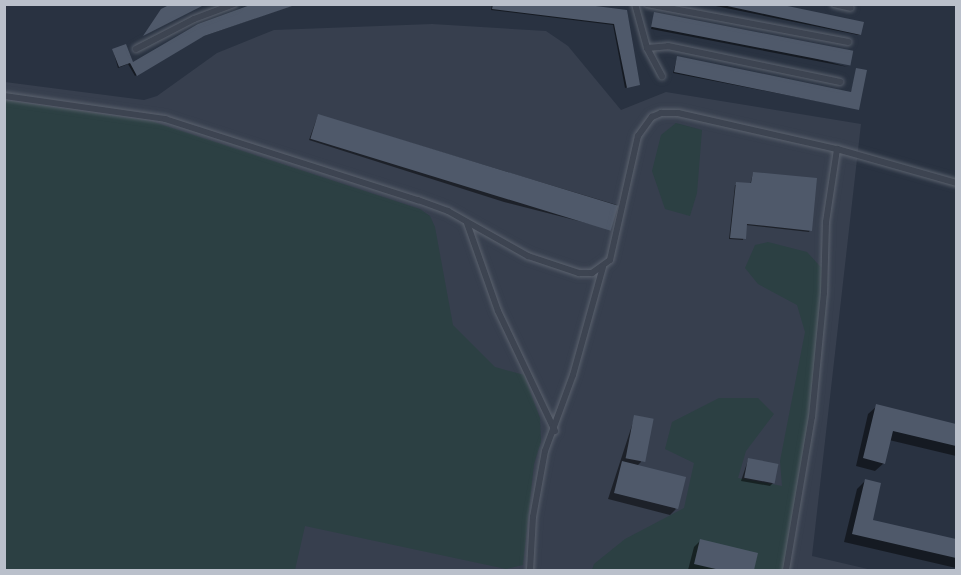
<!DOCTYPE html>
<style>
body{margin:0}
#map{position:relative;width:961px;height:575px;overflow:hidden;background:#293241;font-family:Mulish,sans-serif}
div>[style]{position:absolute}
.airport>*{inset:0;background:#373f4e}
.green>*{inset:0;background:#2c4043}
.shadow>*{inset:0;background:#0007}
.building>*{inset:0;background:#4f596a;transform-origin:0 0}
.roads{filter:drop-shadow(0 0 2px #5b626e) drop-shadow(0 0 2px #5b626e)}
.service>*{height:6px;margin:-3px;padding:0 3px;transform-origin:3px;border-radius:3px;background:#3d4451}
span{translate:-50% -50%;white-space:nowrap;text-align:center;line-height:1.15;-webkit-text-stroke:4.5px #212936;paint-order:stroke}
.frame{position:absolute;inset:0;border:6px solid #bac0cb;pointer-events:none}
</style>
<div id="map">
<div class="airport">
<div style="clip-path:polygon(432px 24px,546px 31px,568px 46px,621px 110px,666px 92px,861px 124px,812px 556px,872px 570px,5px 570px,5px 82px,144px 100px,157px 96px,217px 53px,274px 30px)"></div>
</div>
<div class="green">
<div style="clip-path:polygon(5px 100px,151px 121px,420px 209px,430px 216px,435px 227px,453px 325px,495px 367px,524px 375px,540px 418px,541px 442px,534px 464px,523px 565px,506px 569px,305px 526px,295px 570px,5px 570px)"></div>
<div style="clip-path:polygon(676px 123px,702px 130px,697px 193px,690px 216px,665px 209px,652px 171px,661px 135px)"></div>
<div style="clip-path:polygon(768px 242px,807px 252px,828px 275px,825px 320px,784px 570px,592px 570px,594px 564px,625px 539px,684px 508px,694px 463px,665px 449px,672px 422px,719px 398px,758px 398px,774px 414px,746px 451px,738px 478px,782px 486px,780px 461px,805px 332px,797px 305px,758px 284px,745px 268px,755px 245px)"></div>
</div>
<div class="shadow">
<div style="clip-path:polygon(258px 4px,296px 4px,201px 37px,135px 76px,128px 64px,118px 68px,113px 50px,132px 64px)"></div>
<div style="clip-path:polygon(435px 4px,465px 4px,464px 6px)"></div>
<div style="clip-path:polygon(492px 4px,568px 4px,625px 12px,638px 84px,625px 88px,613px 25px,491px 10px)"></div>
<div style="clip-path:polygon(706px 4px,770px 4px,860px 34px,858px 35px)"></div>
<div style="clip-path:polygon(655px 14px,848px 67px,651px 29px)"></div>
<div style="clip-path:polygon(677px 58px,851px 93px,857px 69px,858px 109px,673px 73px)"></div>
<div style="clip-path:polygon(318px 115px,617px 205px,610px 229px,504px 202px,309px 140px)"></div>
<div style="clip-path:polygon(753px 173px,810px 230px,809px 232px,746px 225px,743px 240px,729px 239px,735px 185px,750px 185px)"></div>
<div style="clip-path:polygon(877px 406px,956px 425px,956px 456px,889px 440px,884px 463px,875px 471px,856px 466px,868px 414px)"></div>
<div style="clip-path:polygon(635px 416px,641px 462px,637px 466px,676px 509px,670px 515px,608px 499px)"></div>
<div style="clip-path:polygon(748px 460px,774px 482px,770px 486px,741px 481px)"></div>
<div style="clip-path:polygon(865px 481px,871px 521px,956px 541px,956px 568px,844px 542px,857px 489px)"></div>
<div style="clip-path:polygon(701px 540px,756px 554px,752px 570px,688px 570px,694px 547px)"></div>
</div>
<div class="building">
<div style="clip-path:polygon(171px 4px,204px 5px,143px 36px,161px 9px)"></div>
<div style="clip-path:polygon(253px 4px,295px 5px,204px 36px,137px 76px,130px 63px,119px 67px,112px 49px,126px 44px,133px 62px,198px 24px)"></div>
<div style="clip-path:polygon(493px 4px,580px 4px,627px 10px,640px 85px,627px 88px,614px 24px,492px 9px)"></div>
<div style="clip-path:polygon(718px 4px,778px 4px,864px 22px,861px 35px)"></div>
<div style="left:654px;top:12px;width:203px;height:15px;rotate:11deg"></div>
<div style="clip-path:polygon(677px 56px,851px 92px,856px 68px,867px 70px,859px 110px,674px 72px)"></div>
<div style="left:318px;top:114px;width:314px;height:26px;rotate:17deg"></div>
<div style="clip-path:polygon(753px 172px,817px 178px,812px 231px,747px 224px,746px 239px,730px 238px,736px 182px,751px 183px)"></div>
<div style="clip-path:polygon(876px 404px,956px 424px,956px 446px,893px 431px,885px 464px,863px 458px)"></div>
<div style="left:634px;top:415px;width:20px;height:44px;rotate:11deg"></div>
<div style="left:748px;top:458px;width:31px;height:20px;rotate:11deg"></div>
<div style="left:622px;top:461px;width:66px;height:33px;rotate:14deg"></div>
<div style="clip-path:polygon(865px 479px,881px 483px,873px 520px,956px 539px,956px 558px,852px 534px)"></div>
<div style="clip-path:polygon(700px 539px,758px 553px,754px 570px,720px 570px,694px 564px)"></div>
</div>
<div class="roads">
<div class="service">
<div style="left:635px;top:4px;width:46px;rotate:74.7deg"></div>
<div style="left:647px;top:48px;width:32px;rotate:62deg"></div>
<div style="left:647px;top:4px;width:205px;rotate:10.7deg"></div>
<div style="left:834px;top:4px;width:17px;rotate:13deg"></div>
<div style="left:647px;top:48px;width:21px;rotate:-5deg"></div>
<div style="left:668px;top:46px;width:176px;rotate:11.8deg"></div>
<div style="left:136px;top:49px;width:65px;rotate:-27.3deg"></div>
<div style="left:194px;top:19px;width:43px;rotate:-20.6deg"></div>
<div style="left:4px;top:96px;width:163px;rotate:8.1deg"></div>
<div style="left:165px;top:119px;width:266px;rotate:17.8deg"></div>
<div style="left:418px;top:200px;width:32px;rotate:20deg"></div>
<div style="left:448px;top:211px;width:92px;rotate:29.4deg"></div>
<div style="left:528px;top:256px;width:54px;rotate:18.4deg"></div>
<div style="left:579px;top:273px;width:13px"></div>
<div style="left:592px;top:273px;width:22px;rotate:-36deg"></div>
<div style="left:610px;top:260px;width:127px;rotate:-77.3deg"></div>
<div style="left:638px;top:136px;width:24px;rotate:-54deg"></div>
<div style="left:652px;top:117px;width:10px;rotate:-24deg"></div>
<div style="left:661px;top:113px;width:17px"></div>
<div style="left:678px;top:113px;width:163px;rotate:12.8deg"></div>
<div style="left:837px;top:149px;width:124px;rotate:15.9deg"></div>
<div style="left:467px;top:223px;width:93px;rotate:70.6deg"></div>
<div style="left:498px;top:311px;width:133px;rotate:64.6deg"></div>
<div style="left:530px;top:570px;width:53px;rotate:-86.8deg"></div>
<div style="left:533px;top:517px;width:67px;rotate:-79.7deg"></div>
<div style="left:545px;top:451px;width:81px;rotate:-69.8deg"></div>
<div style="left:573px;top:375px;width:112px;rotate:-74.5deg"></div>
<div style="left:786px;top:570px;width:155px;rotate:-80.4deg"></div>
<div style="left:812px;top:417px;width:125px;rotate:-84.5deg"></div>
<div style="left:824px;top:293px;width:71px;rotate:-88.4deg"></div>
<div style="left:826px;top:222px;width:74px;rotate:-81.4deg"></div>
</div>
</div>
<div class="frame"></div>
</div>
